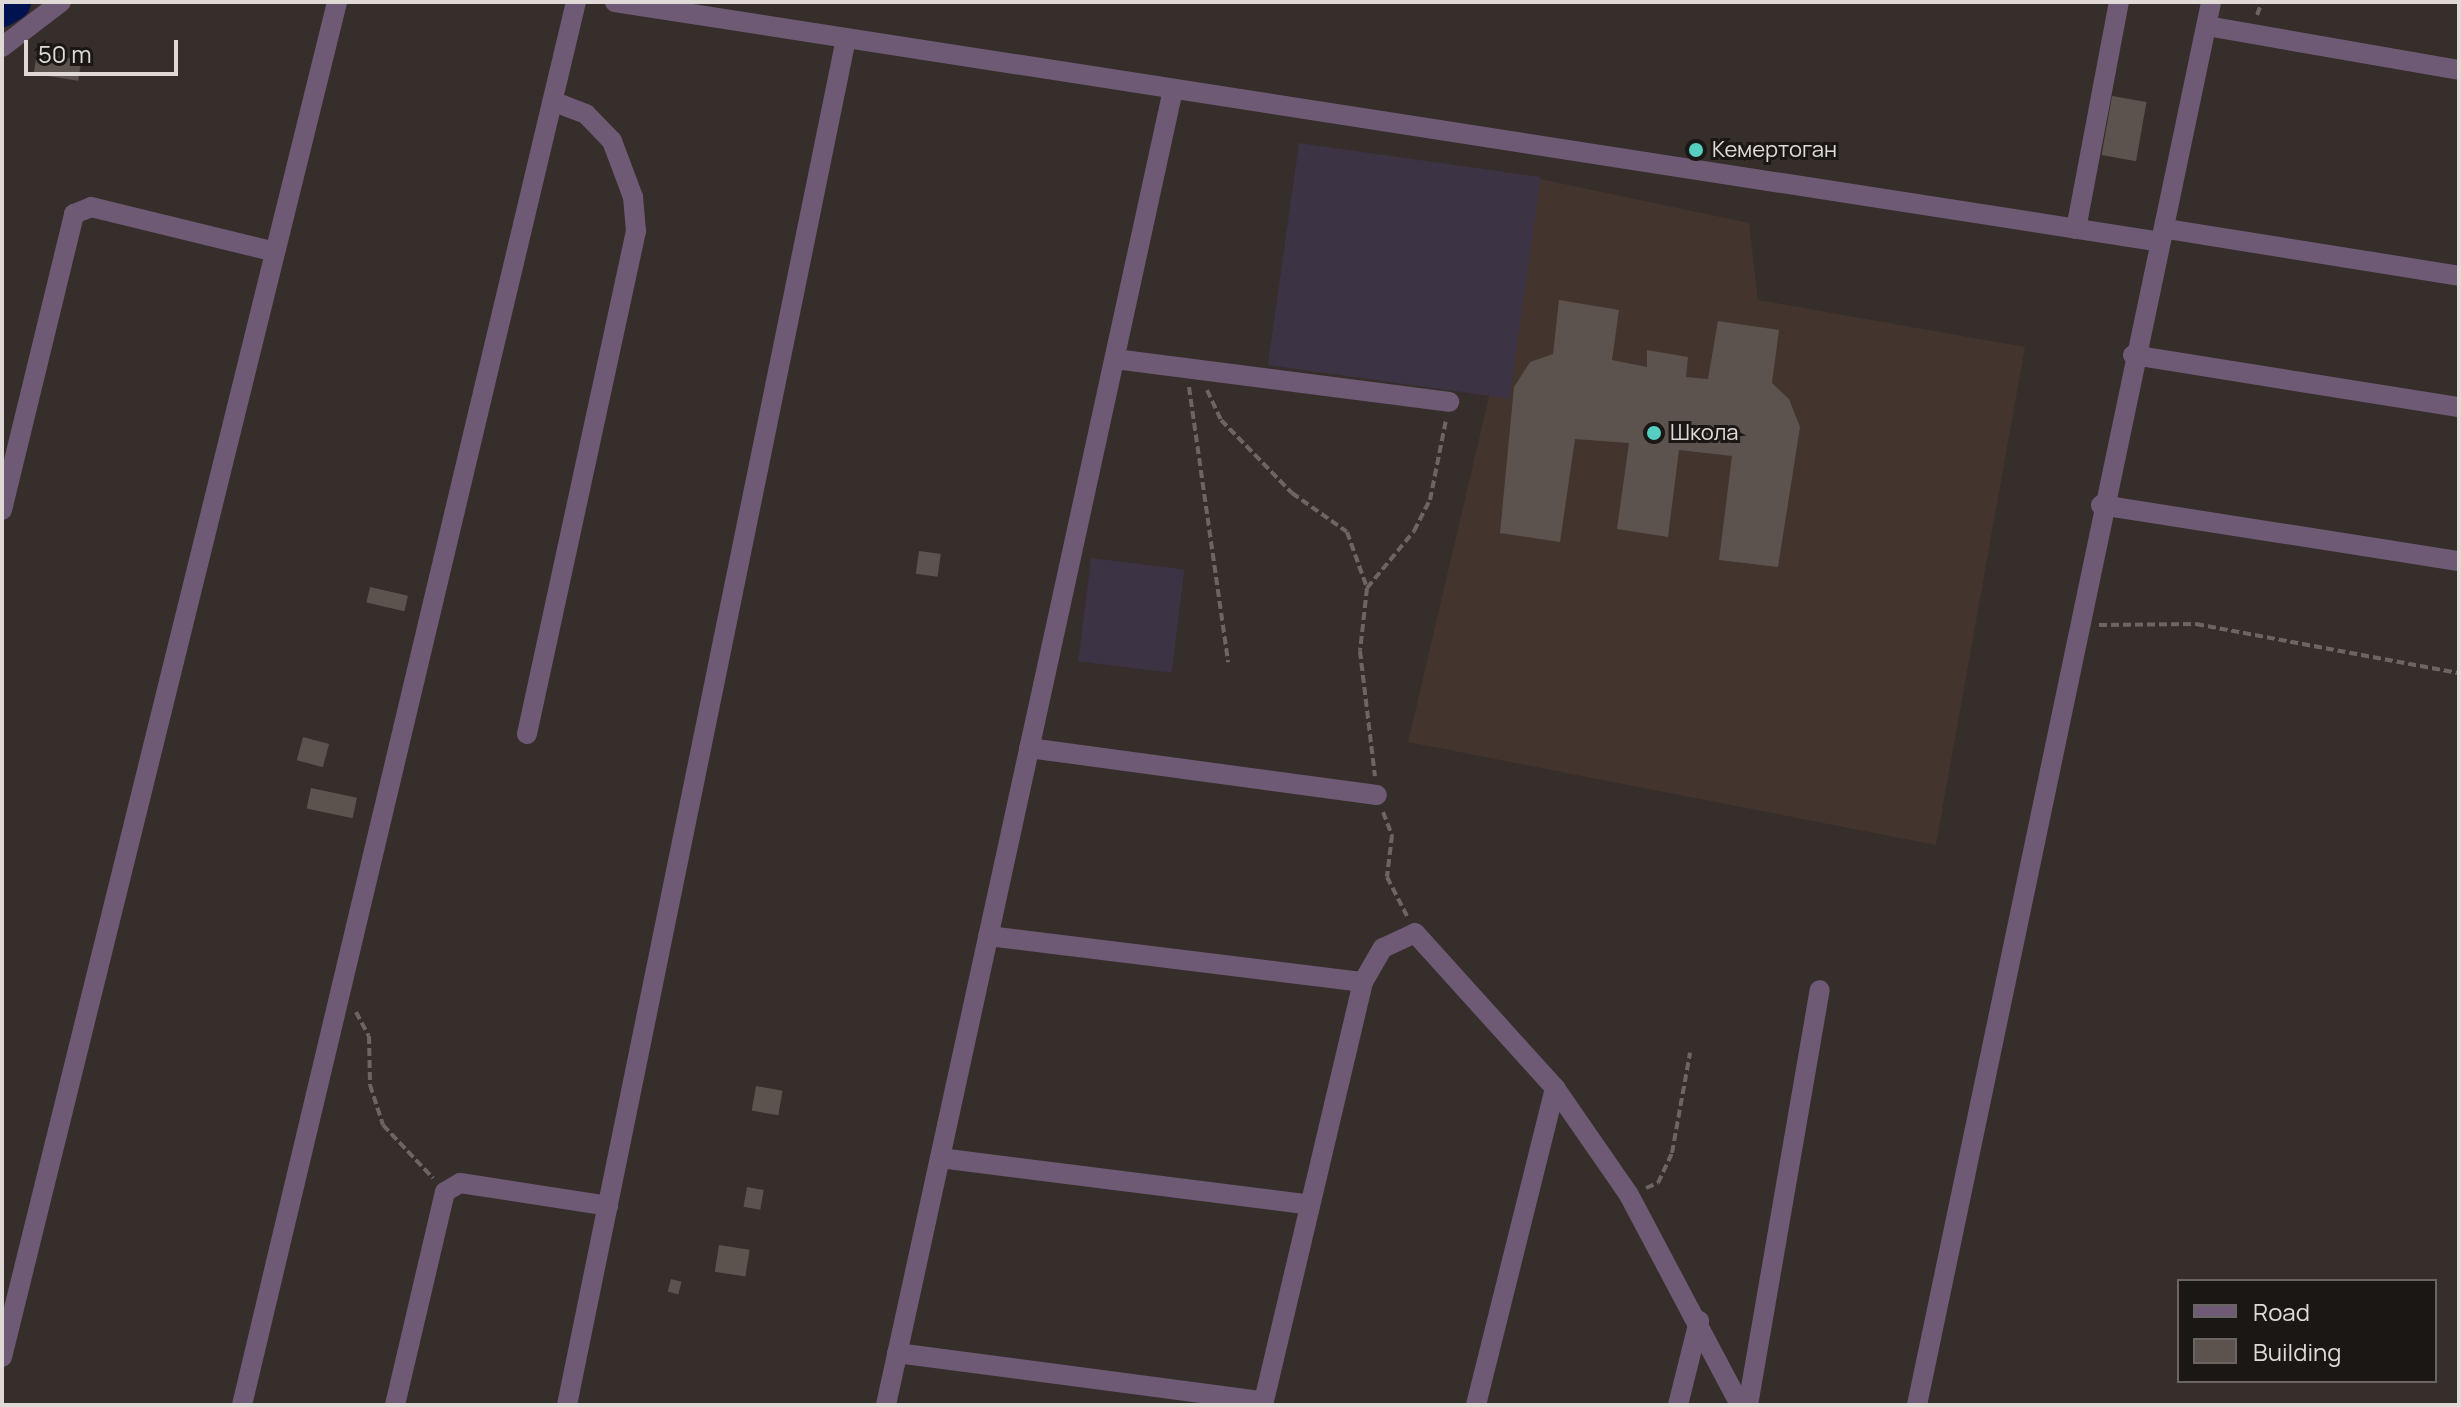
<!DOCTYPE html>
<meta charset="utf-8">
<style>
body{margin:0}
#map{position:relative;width:2461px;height:1407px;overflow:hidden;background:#362e2a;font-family:Manrope,sans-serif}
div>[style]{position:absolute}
.built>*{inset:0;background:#43352d}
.industrial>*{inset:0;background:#3c3344;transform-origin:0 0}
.river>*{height:36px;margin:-18px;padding:0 18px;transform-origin:18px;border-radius:18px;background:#001250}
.building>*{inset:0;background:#5c534e;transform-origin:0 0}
.path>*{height:4px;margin-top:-2px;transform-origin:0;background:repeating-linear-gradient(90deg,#6d6562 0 8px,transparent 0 12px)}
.minor>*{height:20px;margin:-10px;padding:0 10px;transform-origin:10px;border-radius:10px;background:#6f5a76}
.dots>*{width:22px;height:22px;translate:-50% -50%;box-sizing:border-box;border:4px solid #1b1715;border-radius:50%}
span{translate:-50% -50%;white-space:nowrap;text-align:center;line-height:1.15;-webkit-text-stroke:6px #1b1715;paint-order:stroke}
.poi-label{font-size:22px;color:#e0dad7}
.left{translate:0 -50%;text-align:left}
.frame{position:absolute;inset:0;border:4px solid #e0dad7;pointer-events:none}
.legend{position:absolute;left:2177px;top:1279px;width:260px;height:104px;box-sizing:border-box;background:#1b1715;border:2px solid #6a6563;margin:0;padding:10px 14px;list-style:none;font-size:24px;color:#e0dad7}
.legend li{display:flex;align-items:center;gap:16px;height:40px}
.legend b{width:40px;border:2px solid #6a6563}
.scale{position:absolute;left:24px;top:40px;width:154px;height:36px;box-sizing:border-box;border:4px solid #e0dad7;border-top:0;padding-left:10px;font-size:24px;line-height:28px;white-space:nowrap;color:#e0dad7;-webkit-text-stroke:6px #1b1715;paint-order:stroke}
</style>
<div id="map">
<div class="built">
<div style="clip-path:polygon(1540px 179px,1749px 223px,1758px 300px,2025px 347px,1936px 845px,1408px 742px)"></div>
</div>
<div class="industrial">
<div style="left:1299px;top:143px;width:244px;height:224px;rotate:8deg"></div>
<div style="left:1091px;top:558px;width:94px;height:104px;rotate:7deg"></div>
</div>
<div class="river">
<div style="left:2px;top:9px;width:13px;rotate:-32deg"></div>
</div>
<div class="building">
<div style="left:37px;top:53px;width:45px;height:21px;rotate:9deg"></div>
<div style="left:2112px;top:96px;width:35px;height:60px;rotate:10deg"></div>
<div style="clip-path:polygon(1559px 300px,1619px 310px,1612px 360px,1647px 367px,1647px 350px,1688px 357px,1686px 377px,1708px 379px,1718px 321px,1779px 330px,1772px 383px,1789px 399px,1800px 427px,1778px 567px,1719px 560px,1732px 456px,1679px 450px,1668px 537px,1617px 529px,1629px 443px,1575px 439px,1560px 542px,1500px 533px,1514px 387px,1530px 362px,1553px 354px)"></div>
<div style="left:919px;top:551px;width:22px;height:23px;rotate:8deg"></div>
<div style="left:370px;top:587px;width:39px;height:16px;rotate:13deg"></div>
<div style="left:303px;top:737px;width:27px;height:24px;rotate:15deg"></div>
<div style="left:311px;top:788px;width:47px;height:21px;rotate:12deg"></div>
<div style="left:756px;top:1086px;width:27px;height:25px;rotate:10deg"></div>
<div style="left:747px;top:1187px;width:17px;height:20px;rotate:10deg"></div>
<div style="left:719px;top:1245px;width:31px;height:27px;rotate:9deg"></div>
<div style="left:671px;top:1279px;width:11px;height:13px;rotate:15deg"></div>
</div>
<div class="path">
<div style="left:2257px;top:15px;width:14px;rotate:-69deg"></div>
<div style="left:1189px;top:387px;width:278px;rotate:81.9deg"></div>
<div style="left:1207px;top:390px;width:33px;rotate:65deg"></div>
<div style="left:1221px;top:420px;width:102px;rotate:45.8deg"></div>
<div style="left:1292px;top:493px;width:67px;rotate:35.3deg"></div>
<div style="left:1347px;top:532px;width:59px;rotate:70.3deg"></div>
<div style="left:1367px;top:588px;width:63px;rotate:96.3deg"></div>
<div style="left:1360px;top:651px;width:126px;rotate:83.2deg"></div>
<div style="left:1367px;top:588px;width:74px;rotate:-50.5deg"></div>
<div style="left:1414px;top:531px;width:35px;rotate:-63deg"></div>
<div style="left:1430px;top:500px;width:82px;rotate:-78.7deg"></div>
<div style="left:2099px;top:625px;width:97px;rotate:-0.6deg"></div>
<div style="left:2196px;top:624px;width:268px;rotate:10.6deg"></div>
<div style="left:1383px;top:812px;width:25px;rotate:69deg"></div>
<div style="left:1392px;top:835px;width:42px;rotate:96.8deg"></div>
<div style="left:1387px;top:877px;width:44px;rotate:62.9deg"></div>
<div style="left:356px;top:1012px;width:27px;rotate:62deg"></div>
<div style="left:369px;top:1036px;width:49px;rotate:88.8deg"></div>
<div style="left:370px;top:1085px;width:42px;rotate:72deg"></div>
<div style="left:383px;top:1125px;width:73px;rotate:46.7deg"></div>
<div style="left:1646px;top:1188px;width:13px;rotate:-23deg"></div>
<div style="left:1658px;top:1183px;width:33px;rotate:-65deg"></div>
<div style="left:1672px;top:1153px;width:102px;rotate:-79.8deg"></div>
</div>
<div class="minor">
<div style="left:615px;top:2px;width:1559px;rotate:8.82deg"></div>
<div style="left:2207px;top:26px;width:256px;rotate:9.9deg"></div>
<div style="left:2px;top:47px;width:74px;rotate:-37.3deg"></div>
<div style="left:2076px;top:229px;width:231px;rotate:-79.3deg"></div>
<div style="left:2167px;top:229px;width:296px;rotate:9.1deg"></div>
<div style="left:2133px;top:355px;width:330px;rotate:9.1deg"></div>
<div style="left:1115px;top:359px;width:337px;rotate:7.3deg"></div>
<div style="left:2101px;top:505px;width:362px;rotate:8.9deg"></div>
<div style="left:2px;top:510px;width:305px;rotate:-76.3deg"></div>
<div style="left:74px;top:214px;width:18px;rotate:-22deg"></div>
<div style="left:91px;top:207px;width:189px;rotate:13.7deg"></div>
<div style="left:527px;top:734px;width:515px;rotate:-77.77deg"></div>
<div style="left:636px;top:231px;width:34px;rotate:-95deg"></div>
<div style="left:633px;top:197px;width:60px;rotate:-110.6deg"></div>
<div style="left:612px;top:141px;width:37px;rotate:-134deg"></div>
<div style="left:586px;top:114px;width:36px;rotate:-159deg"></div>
<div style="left:1029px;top:748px;width:351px;rotate:7.7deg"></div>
<div style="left:988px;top:936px;width:378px;rotate:7deg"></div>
<div style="left:940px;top:1158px;width:373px;rotate:7.2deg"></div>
<div style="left:897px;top:1353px;width:370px;rotate:7.5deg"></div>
<div style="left:2px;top:1357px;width:1396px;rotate:-76.11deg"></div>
<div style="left:242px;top:1405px;width:1442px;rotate:-76.61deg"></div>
<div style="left:395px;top:1405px;width:219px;rotate:-76.8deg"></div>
<div style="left:445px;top:1192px;width:17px;rotate:-31deg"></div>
<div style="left:460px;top:1183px;width:150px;rotate:8.8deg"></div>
<div style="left:567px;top:1405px;width:1395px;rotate:-78.46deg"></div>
<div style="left:886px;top:1405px;width:1346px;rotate:-77.69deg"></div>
<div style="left:1263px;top:1405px;width:435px;rotate:-76.7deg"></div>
<div style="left:1363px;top:982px;width:39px;rotate:-60deg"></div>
<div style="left:1383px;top:948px;width:35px;rotate:-25deg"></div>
<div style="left:1415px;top:933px;width:209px;rotate:47.9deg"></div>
<div style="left:1555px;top:1088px;width:130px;rotate:55.3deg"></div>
<div style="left:1629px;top:1195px;width:238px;rotate:62.1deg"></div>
<div style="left:1476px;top:1405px;width:327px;rotate:-76deg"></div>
<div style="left:1678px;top:1405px;width:87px;rotate:-76deg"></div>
<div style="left:1748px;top:1405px;width:421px;rotate:-80.2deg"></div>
<div style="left:1917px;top:1405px;width:1433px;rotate:-78.16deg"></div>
</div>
<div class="dots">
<div style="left:1696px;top:150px;background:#56cec2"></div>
<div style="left:1654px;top:433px;background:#56cec2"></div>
</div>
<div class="poi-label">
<span class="left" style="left:1712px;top:150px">Кемертоган</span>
<span class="left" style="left:1670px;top:433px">Школа</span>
</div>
<div class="frame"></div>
<ul class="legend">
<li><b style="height:10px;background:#6f5a76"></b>Road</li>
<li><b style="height:22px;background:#5c534e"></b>Building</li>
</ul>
<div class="scale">50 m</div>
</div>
